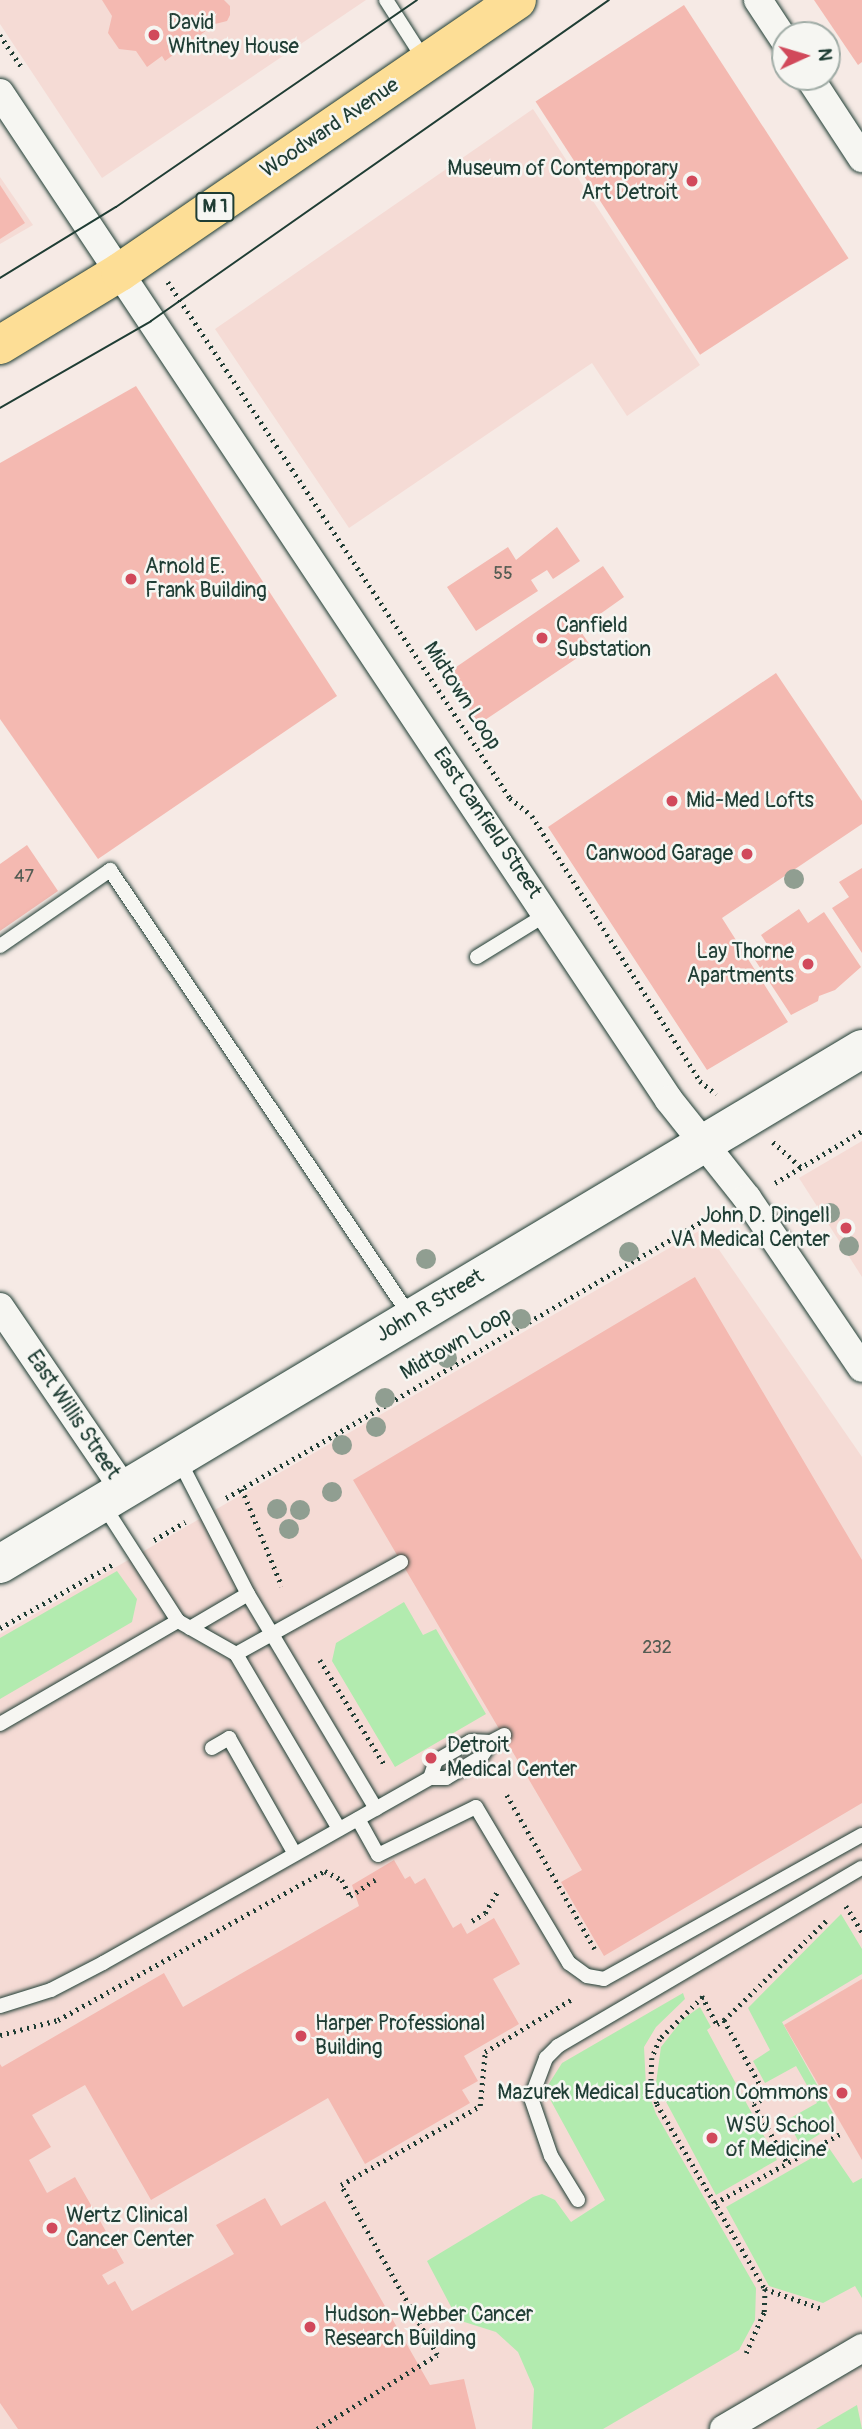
<!DOCTYPE html>
<style>
body{margin:0}
#map{position:relative;width:862px;height:2429px;overflow:hidden;background:#f6eae5;font-family:Pangolin,sans-serif}
div>[style]{position:absolute}
.built>*{inset:0;background:#f5dbd5}
.green>*{inset:0;background:#b2ebaf}
.building>*{inset:0;background:#f4b9b1;transform-origin:0 0}
.path>*{height:4.5px;margin-top:-2.25px;transform-origin:0;background:repeating-linear-gradient(90deg,#1f3d34 0 2px,transparent 0 7px)}
.roads{filter:drop-shadow(0 0 2px #1f3d34) drop-shadow(0 0 2px #1f3d34)}
.lane>*{height:14px;margin:-7px;padding:0 7px;transform-origin:7px;border-radius:7px;background:#f6f6f2}
.street>*{height:28px;margin:-14px;padding:0 14px;transform-origin:14px;border-radius:14px;background:#f6f6f2}
.secondary>*{height:38px;margin:-19px;padding:0 19px;transform-origin:19px;border-radius:19px;background:#f6f6f2}
.primary>*{height:38px;margin:-19px;padding:0 19px;transform-origin:19px;border-radius:19px;background:#fdde96}
.tram>*{height:2px;margin:-1px;padding:0 1px;transform-origin:1px;border-radius:1px;background:#1f3d34}
.trees>*{width:20px;height:20px;margin:-10px;border-radius:50%;background:#909e91}
.dots>*{width:19px;height:19px;translate:-50% -50%;box-sizing:border-box;border:4px solid #f6f6f2;border-radius:50%}
span{translate:-50% -50%;white-space:nowrap;text-align:center;line-height:1.15;-webkit-text-stroke:5px #f6f6f2;paint-order:stroke}
.number-label{font-size:18px;color:#545c53}
.number-label span{-webkit-text-stroke-width:0}
.shield-label span{padding:2px 5px;background:#f6f6f2;border:2px solid;border-radius:5px;-webkit-text-stroke-width:0}
.shield-label{font-size:19px;color:#1f3d34;font-weight:700}
.poi-label{font-size:21px;color:#1f3d34}
.left{translate:0 -50%;text-align:left}
.right{translate:-100% -50%;text-align:right}
.street-label{font-size:21px;color:#1f3d34}
.north{position:absolute;left:771px;top:21px;width:70px;height:70px;box-sizing:border-box;background:#f6f6f2;border:2px solid #a0aca6;border-radius:50%;rotate:86deg;font-size:19px;font-weight:700;line-height:28px;text-align:center;color:#1f3d34}
.north::after{content:'';display:block;margin:auto;width:24px;height:32px;background:#d1495b;clip-path:polygon(50% 0,100% 100%,50% 72%,0 100%)}
</style>
<div id="map">
<div class="built">
<div style="clip-path:polygon(0 0,366px 0,102px 178px,0 24px)"></div>
<div style="clip-path:polygon(533px 109px,700px 365px,627px 416px,592px 363px,349px 528px,215px 329px)"></div>
<div style="clip-path:polygon(0 177px,33px 225px,0 244px)"></div>
<div style="clip-path:polygon(862px 1141px,862px 1277px,799px 1178px)"></div>
<div style="clip-path:polygon(704px 1228px,862px 1457px,862px 2429px,0 2429px,0 1634px)"></div>
</div>
<div class="green">
<div style="clip-path:polygon(117px 1571px,137px 1599px,132px 1622px,0 1699px,0 1638px)"></div>
<div style="clip-path:polygon(404px 1602px,423px 1635px,436px 1629px,486px 1714px,395px 1767px,332px 1661px,336px 1643px)"></div>
<div style="clip-path:polygon(841px 1914px,862px 1949px,862px 1974px,782px 2022px,835px 2117px,819px 2125px,823px 2132px,801px 2146px,787px 2120px,817px 2103px,796px 2066px,765px 2083px,753px 2061px,770px 2050px,748px 2008px)"></div>
<div style="clip-path:polygon(683px 1993px,685px 1999px,656px 2027px,644px 2047px,646px 2086px,656px 2114px,756px 2288px,755px 2320px,739px 2350px,603px 2429px,532px 2429px,534px 2389px,518px 2352px,496px 2332px,458px 2320px,427px 2261px,533px 2197px,542px 2194px,555px 2200px,571px 2222px,605px 2200px,545px 2090px,562px 2063px)"></div>
<div style="clip-path:polygon(700px 2007px,711px 2027px,707px 2030px,777px 2160px,716px 2195px,656px 2083px,661px 2047px,683px 2019px)"></div>
<div style="clip-path:polygon(829px 2148px,853px 2183px,862px 2178px,862px 2298px,855px 2286px,823px 2303px,769px 2286px,726px 2207px)"></div>
<div style="clip-path:polygon(857px 2405px,862px 2429px,816px 2429px)"></div>
</div>
<div class="building">
<div style="clip-path:polygon(102px 0,224px 0,230px 6px,230px 15px,227px 21px,215px 24px,165px 61px,162px 56px,147px 67px,136px 51px,119px 49px,108px 33px,112px 16px)"></div>
<div style="clip-path:polygon(814px 0,862px 0,862px 62px,858px 65px)"></div>
<div style="left:684px;top:5px;width:302px;height:177px;rotate:57deg"></div>
<div style="clip-path:polygon(0 185px,25px 223px,0 239px)"></div>
<div style="clip-path:polygon(136px 386px,337px 696px,98px 859px,0 719px,0 463px)"></div>
<div style="clip-path:polygon(557px 527px,580px 561px,553px 579px,547px 570px,531px 580px,538px 591px,476px 631px,447px 587px,508px 547px,516px 560px)"></div>
<div style="clip-path:polygon(603px 566px,624px 597px,579px 629px,592px 648px,479px 724px,446px 674px)"></div>
<div style="clip-path:polygon(776px 673px,862px 801px,862px 824px,722px 918px,788px 1022px,707px 1070px,548px 827px)"></div>
<div style="clip-path:polygon(27px 845px,58px 891px,0 931px,0 864px)"></div>
<div style="clip-path:polygon(862px 868px,862px 953px,832px 908px,849px 897px,839px 882px)"></div>
<div style="clip-path:polygon(799px 909px,808px 923px,824px 912px,861px 967px,835px 990px,819px 996px,818px 1001px,791px 1015px,755px 960px,771px 950px,761px 935px)"></div>
<div style="clip-path:polygon(695px 1277px,862px 1560px,862px 1803px,604px 1956px,561px 1882px,582px 1870px,353px 1480px)"></div>
<div style="clip-path:polygon(394px 1860px,405px 1879px,410px 1876px,415px 1884px,425px 1878px,453px 1928px,461px 1923px,467px 1934px,494px 1918px,520px 1964px,493px 1979px,519px 2024px,464px 2056px,478px 2081px,462px 2090px,470px 2103px,365px 2164px,328px 2098px,151px 2200px,85px 2085px,32px 2115px,51px 2147px,29px 2160px,47px 2193px,75px 2177px,124px 2263px,102px 2275px,108px 2285px,115px 2281px,132px 2311px,234px 2254px,216px 2225px,265px 2198px,281px 2226px,325px 2201px,430px 2385px,464px 2379px,476px 2429px,18px 2429px,0 2403px,0 2064px,2px 2067px,164px 1973px,183px 2007px,359px 1906px,352px 1885px)"></div>
<div style="clip-path:polygon(862px 1979px,862px 2160px,784px 2025px)"></div>
</div>
<div class="path">
<div style="left:0;top:35px;width:41px;rotate:55.9deg"></div>
<div style="left:168px;top:282px;width:619px;rotate:56.46deg"></div>
<div style="left:510px;top:798px;width:28px;rotate:39deg"></div>
<div style="left:532px;top:816px;width:314px;rotate:57.6deg"></div>
<div style="left:700px;top:1081px;width:21px;rotate:39deg"></div>
<div style="left:773px;top:1142px;width:38px;rotate:42deg"></div>
<div style="left:775px;top:1183px;width:101px;rotate:-30.9deg"></div>
<div style="left:242px;top:1489px;width:105px;rotate:67.6deg"></div>
<div style="left:226px;top:1498px;width:569px;rotate:-30.17deg"></div>
<div style="left:154px;top:1540px;width:36px;rotate:-30deg"></div>
<div style="left:0;top:1628px;width:130px;rotate:-29.5deg"></div>
<div style="left:320px;top:1660px;width:122px;rotate:58.4deg"></div>
<div style="left:507px;top:1795px;width:177px;rotate:60.3deg"></div>
<div style="left:846px;top:1906px;width:31px;rotate:58deg"></div>
<div style="left:472px;top:1921px;width:15px;rotate:-32deg"></div>
<div style="left:485px;top:1913px;width:24px;rotate:-60deg"></div>
<div style="left:702px;top:1996px;width:32px;rotate:62deg"></div>
<div style="left:717px;top:2024px;width:8px;rotate:-30deg"></div>
<div style="left:724px;top:2020px;width:145px;rotate:-44.2deg"></div>
<div style="left:703px;top:1997px;width:60px;rotate:135.7deg"></div>
<div style="left:660px;top:2039px;width:21px;rotate:113deg"></div>
<div style="left:652px;top:2058px;width:23px;rotate:92deg"></div>
<div style="left:651px;top:2081px;width:24px;rotate:75deg"></div>
<div style="left:657px;top:2104px;width:214px;rotate:59.7deg"></div>
<div style="left:724px;top:2020px;width:88px;rotate:60.8deg"></div>
<div style="left:767px;top:2097px;width:15px;rotate:152deg"></div>
<div style="left:754px;top:2104px;width:69px;rotate:60.5deg"></div>
<div style="left:0;top:2035px;width:60px;rotate:-14.5deg"></div>
<div style="left:58px;top:2020px;width:306px;rotate:-29.2deg"></div>
<div style="left:325px;top:1871px;width:19px;rotate:28deg"></div>
<div style="left:342px;top:1880px;width:18px;rotate:63deg"></div>
<div style="left:350px;top:1896px;width:30px;rotate:-33deg"></div>
<div style="left:715px;top:2203px;width:143px;rotate:-28.9deg"></div>
<div style="left:746px;top:2353px;width:45px;rotate:-66.3deg"></div>
<div style="left:764px;top:2312px;width:23px;rotate:-88deg"></div>
<div style="left:765px;top:2289px;width:61px;rotate:19deg"></div>
<div style="left:317px;top:2429px;width:141px;rotate:-31.7deg"></div>
<div style="left:437px;top:2355px;width:195px;rotate:-119.5deg"></div>
<div style="left:341px;top:2185px;width:160px;rotate:-29.6deg"></div>
<div style="left:480px;top:2106px;width:54px;rotate:-84.7deg"></div>
<div style="left:485px;top:2052px;width:102px;rotate:-31.3deg"></div>
</div>
<div class="roads">
<div class="lane">
<div style="left:386px;top:0;width:72px;rotate:57.4deg"></div>
<div style="left:0;top:946px;width:134px;rotate:-34.6deg"></div>
<div style="left:110px;top:870px;width:538px;rotate:56.07deg"></div>
<div style="left:477px;top:957px;width:82px;rotate:-31.6deg"></div>
<div style="left:179px;top:1460px;width:151px;rotate:62.8deg"></div>
<div style="left:248px;top:1594px;width:250px;rotate:59.2deg"></div>
<div style="left:102px;top:1503px;width:140px;rotate:57.2deg"></div>
<div style="left:178px;top:1621px;width:67px;rotate:29.6deg"></div>
<div style="left:236px;top:1654px;width:203px;rotate:59.5deg"></div>
<div style="left:190px;top:1628px;width:67px;rotate:-30.4deg"></div>
<div style="left:236px;top:1654px;width:189px;rotate:-29.1deg"></div>
<div style="left:0;top:1724px;width:206px;rotate:-30.1deg"></div>
<div style="left:212px;top:1748px;width:20px;rotate:-30deg"></div>
<div style="left:229px;top:1738px;width:133px;rotate:60.4deg"></div>
<div style="left:430px;top:1778px;width:18px;rotate:-71deg"></div>
<div style="left:436px;top:1761px;width:40px;rotate:-29.7deg"></div>
<div style="left:471px;top:1741px;width:20px;rotate:3deg"></div>
<div style="left:358px;top:1819px;width:41px;rotate:60.9deg"></div>
<div style="left:378px;top:1855px;width:109px;rotate:-26.1deg"></div>
<div style="left:476px;top:1807px;width:182px;rotate:59.2deg"></div>
<div style="left:569px;top:1963px;width:22px;rotate:36deg"></div>
<div style="left:587px;top:1976px;width:17px;rotate:10deg"></div>
<div style="left:604px;top:1979px;width:295px;rotate:-29.2deg"></div>
<div style="left:0;top:2006px;width:53px;rotate:-17.4deg"></div>
<div style="left:51px;top:1990px;width:59px;rotate:-27.4deg"></div>
<div style="left:103px;top:1963px;width:376px;rotate:-29.5deg"></div>
<div style="left:430px;top:1778px;width:16px"></div>
<div style="left:446px;top:1778px;width:41px;rotate:-31deg"></div>
<div style="left:481px;top:1757px;width:18px;rotate:-56deg"></div>
<div style="left:491px;top:1742px;width:15px;rotate:-28deg"></div>
<div style="left:578px;top:2200px;width:52px;rotate:-121.5deg"></div>
<div style="left:551px;top:2156px;width:61px;rotate:-109deg"></div>
<div style="left:531px;top:2098px;width:43px;rotate:-69.4deg"></div>
<div style="left:546px;top:2058px;width:17px;rotate:-45deg"></div>
<div style="left:558px;top:2046px;width:352px;rotate:-30.4deg"></div>
</div>
<div class="street">
<div style="left:758px;top:0;width:49px;rotate:56.6deg"></div>
<div style="left:809px;top:77px;width:97px;rotate:56.8deg"></div>
<div style="left:0;top:93px;width:1209px;rotate:56.4deg"></div>
<div style="left:669px;top:1100px;width:125px;rotate:51.5deg"></div>
<div style="left:747px;top:1198px;width:205px;rotate:55.9deg"></div>
<div style="left:0;top:1307px;width:219px;rotate:55.8deg"></div>
<div style="left:724px;top:2429px;width:160px;rotate:-30.4deg"></div>
</div>
<div class="secondary">
<div style="left:0;top:1564px;width:1004px;rotate:-30.86deg"></div>
</div>
<div class="primary">
<div style="left:0;top:345px;width:140px;rotate:-31.3deg"></div>
<div style="left:120px;top:272px;width:481px;rotate:-34.4deg"></div>
</div>
</div>
<div class="tram">
<div style="left:0;top:278px;width:136px;rotate:-31.5deg"></div>
<div style="left:116px;top:207px;width:365px;rotate:-34.5deg"></div>
<div style="left:0;top:408px;width:174px;rotate:-29.9deg"></div>
<div style="left:151px;top:321px;width:559px;rotate:-35.03deg"></div>
</div>
<div class="trees">
<div style="left:794px;top:879px"></div>
<div style="left:830px;top:1213px"></div>
<div style="left:849px;top:1246px"></div>
<div style="left:629px;top:1252px"></div>
<div style="left:426px;top:1259px"></div>
<div style="left:521px;top:1319px"></div>
<div style="left:447px;top:1358px"></div>
<div style="left:385px;top:1398px"></div>
<div style="left:376px;top:1427px"></div>
<div style="left:342px;top:1445px"></div>
<div style="left:332px;top:1492px"></div>
<div style="left:277px;top:1509px"></div>
<div style="left:300px;top:1510px"></div>
<div style="left:289px;top:1529px"></div>
</div>
<div class="dots">
<div style="left:154px;top:35px;background:#d1495b"></div>
<div style="left:692px;top:181px;background:#d1495b"></div>
<div style="left:131px;top:579px;background:#d1495b"></div>
<div style="left:542px;top:638px;background:#d1495b"></div>
<div style="left:672px;top:801px;background:#d1495b"></div>
<div style="left:747px;top:854px;background:#d1495b"></div>
<div style="left:808px;top:964px;background:#d1495b"></div>
<div style="left:846px;top:1228px;background:#d1495b"></div>
<div style="left:431px;top:1758px;background:#d1495b"></div>
<div style="left:301px;top:2036px;background:#d1495b"></div>
<div style="left:842px;top:2093px;background:#d1495b"></div>
<div style="left:712px;top:2138px;background:#d1495b"></div>
<div style="left:52px;top:2228px;background:#d1495b"></div>
<div style="left:310px;top:2327px;background:#d1495b"></div>
</div>
<div class="number-label">
<span style="left:503px;top:574px">55</span>
<span style="left:24px;top:877px">47</span>
<span style="left:657px;top:1648px">232</span>
</div>
<div class="shield-label">
<span style="left:215px;top:207px">M 1</span>
</div>
<div class="poi-label">
<span class="left" style="left:168px;top:35px">David<br>Whitney House</span>
<span class="right" style="left:678px;top:181px">Museum of Contemporary<br>Art Detroit</span>
<span class="left" style="left:145px;top:579px">Arnold E.<br>Frank Building</span>
<span class="left" style="left:556px;top:638px">Canfield<br>Substation</span>
<span class="left" style="left:686px;top:801px">Mid-Med Lofts</span>
<span class="right" style="left:733px;top:854px">Canwood Garage</span>
<span class="right" style="left:794px;top:964px">Lay Thorne<br>Apartments</span>
<span class="right" style="left:830px;top:1228px">John D. Dingell<br>VA Medical Center</span>
<span class="left" style="left:447px;top:1758px">Detroit<br>Medical Center</span>
<span class="left" style="left:315px;top:2036px">Harper Professional<br>Building</span>
<span class="right" style="left:828px;top:2093px">Mazurek Medical Education Commons</span>
<span class="left" style="left:726px;top:2138px">WSU School<br>of Medicine</span>
<span class="left" style="left:66px;top:2228px">Wertz Clinical<br>Cancer Center</span>
<span class="left" style="left:324px;top:2327px">Hudson-Webber Cancer<br>Research Building</span>
</div>
<div class="street-label">
<span style="left:330px;top:128px;rotate:-34deg">Woodward Avenue</span>
<span style="left:462px;top:696px;rotate:57deg">Midtown Loop</span>
<span style="left:487px;top:823px;rotate:56deg">East Canfield Street</span>
<span style="left:430px;top:1306px;rotate:-31deg">John R Street</span>
<span style="left:456px;top:1344px;rotate:-30deg">Midtown Loop</span>
<span style="left:73px;top:1415px;rotate:56deg">East Willis Street</span>
</div>
<div class="north">N</div>
</div>
